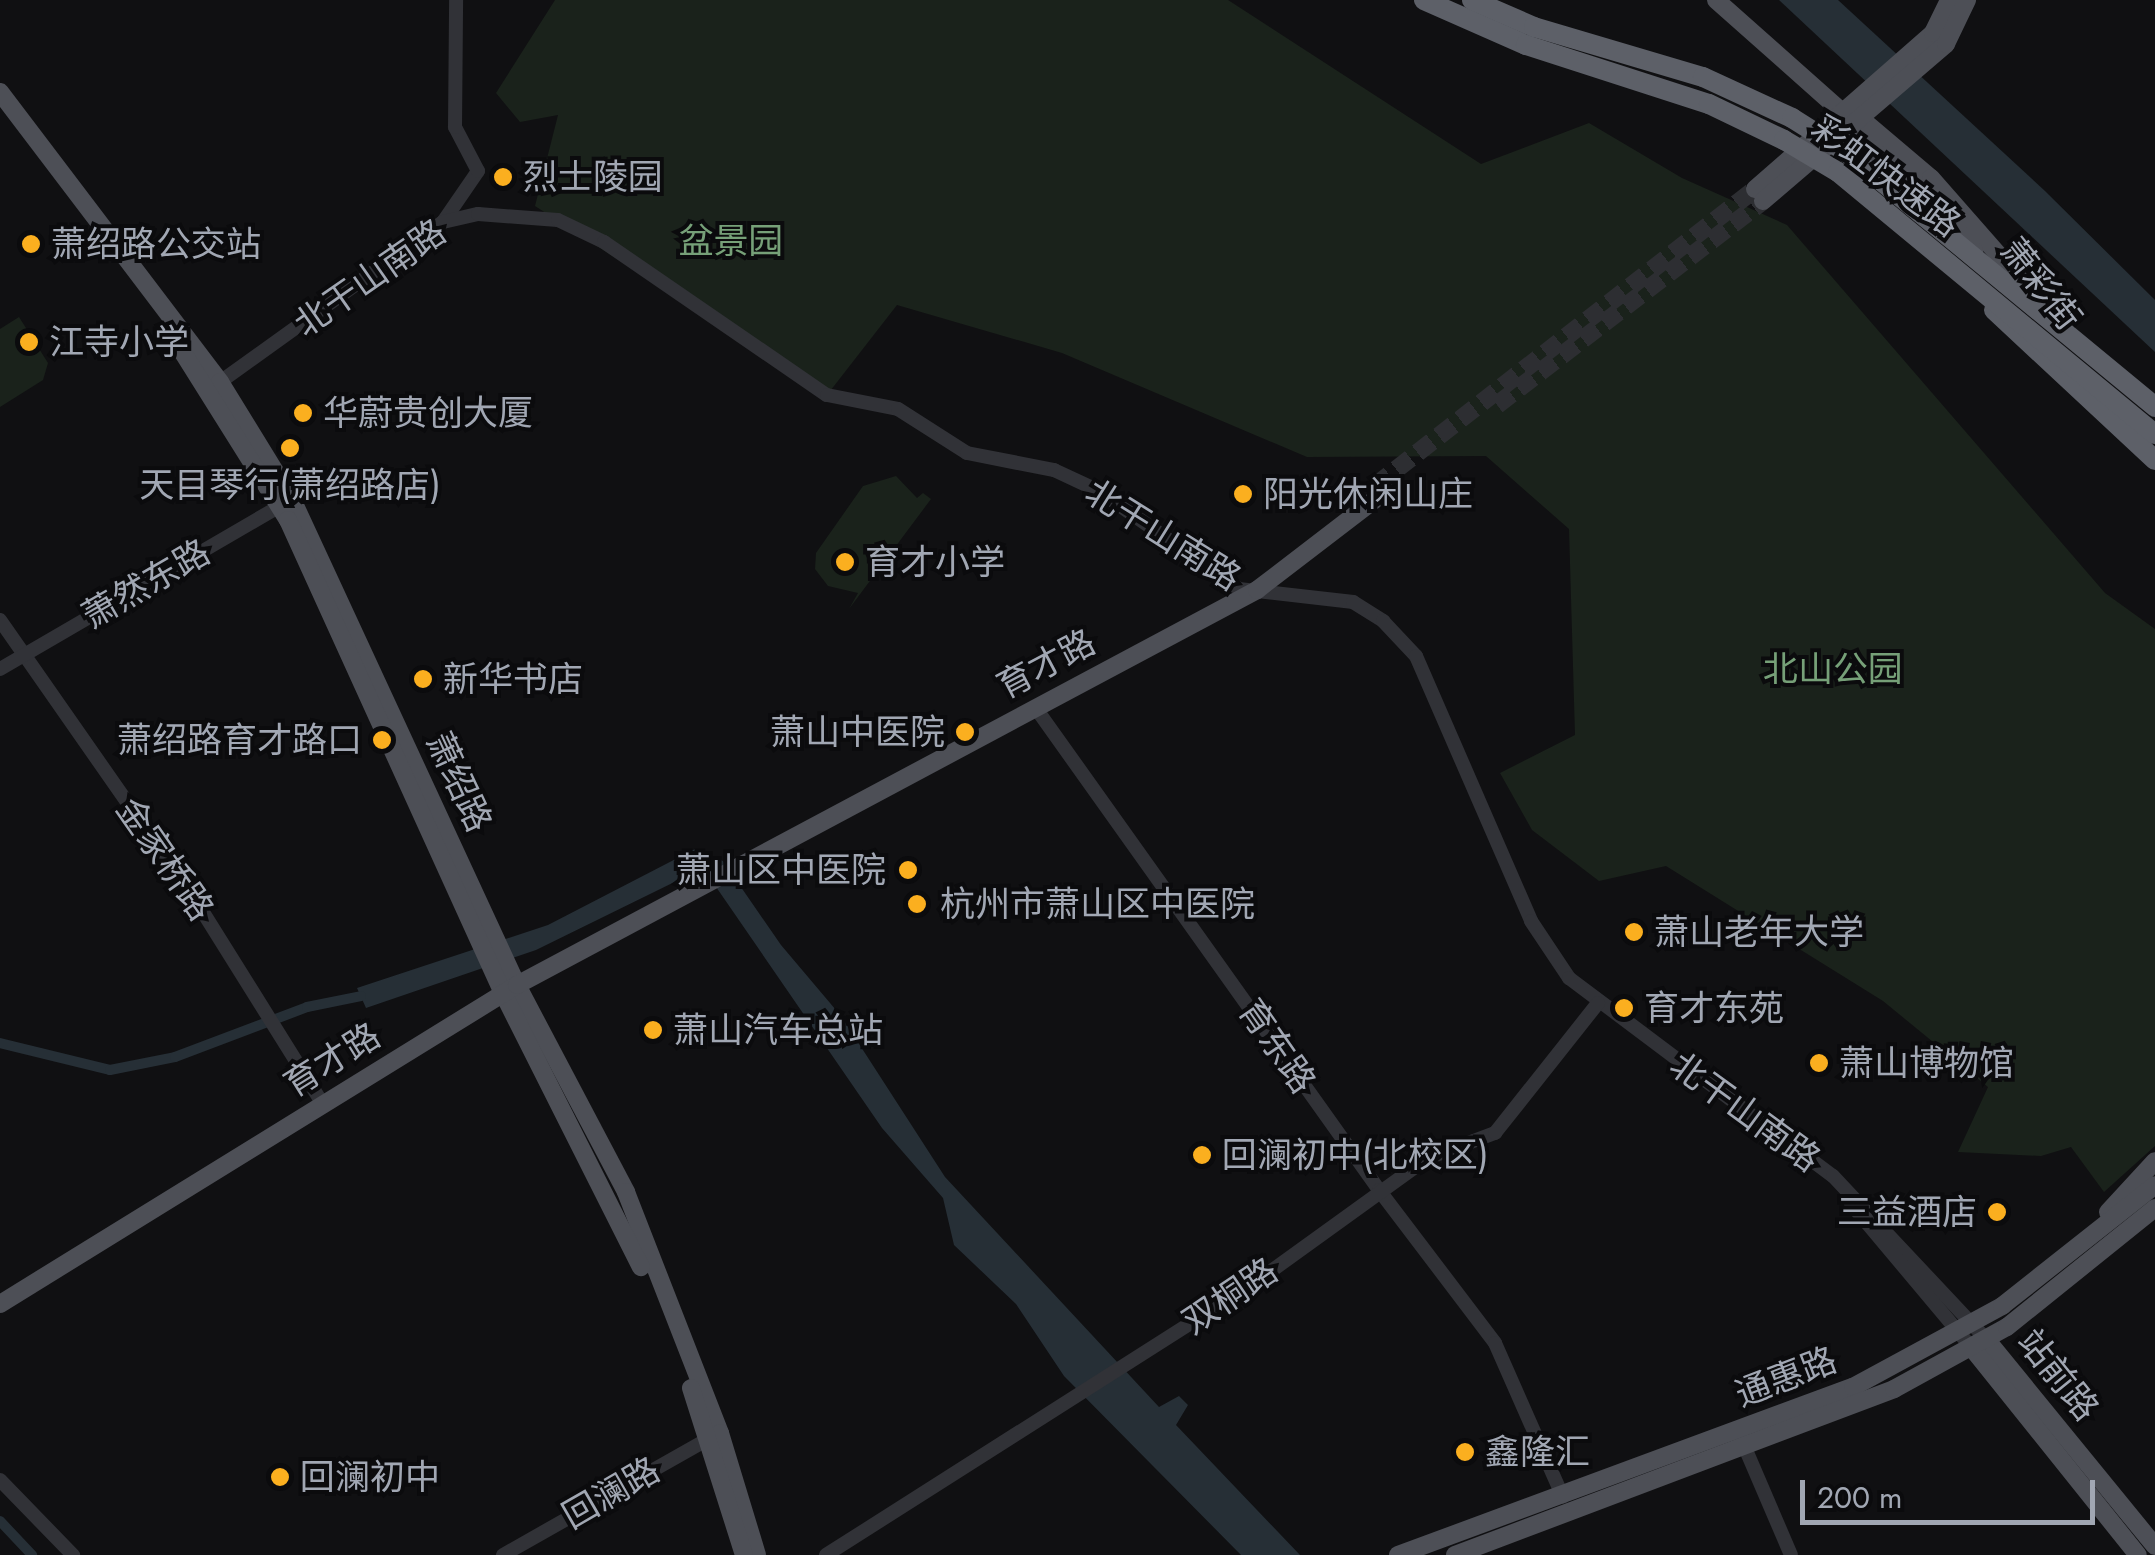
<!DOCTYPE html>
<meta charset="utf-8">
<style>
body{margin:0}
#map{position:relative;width:2155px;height:1555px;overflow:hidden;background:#101012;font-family:Jost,"Noto Sans SC",sans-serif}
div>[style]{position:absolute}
.green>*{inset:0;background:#1a221b}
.water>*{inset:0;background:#262f36}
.canal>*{height:10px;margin:-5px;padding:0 5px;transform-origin:5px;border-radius:5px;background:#262f36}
.major-tunnel>*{height:18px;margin-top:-9px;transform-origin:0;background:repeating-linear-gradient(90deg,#2d2e32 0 18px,transparent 0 27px)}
.minor>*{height:14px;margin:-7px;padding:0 7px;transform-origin:7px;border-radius:7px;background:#313237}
.major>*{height:18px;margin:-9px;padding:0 9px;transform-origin:9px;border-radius:9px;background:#4d4f56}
.highway>*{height:20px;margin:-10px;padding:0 10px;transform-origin:10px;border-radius:10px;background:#5d6068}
.highway-bridge>*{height:20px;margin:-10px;padding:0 10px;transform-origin:10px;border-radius:10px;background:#5d6068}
.dots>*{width:28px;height:28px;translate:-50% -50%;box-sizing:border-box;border:5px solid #0b0b0d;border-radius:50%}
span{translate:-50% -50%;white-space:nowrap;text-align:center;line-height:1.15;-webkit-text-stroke:8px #0b0b0d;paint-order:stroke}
.street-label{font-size:35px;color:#a1a7b3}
.poi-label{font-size:35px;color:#a1a7b3}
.left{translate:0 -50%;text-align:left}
.right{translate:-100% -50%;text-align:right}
.park-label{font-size:35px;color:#76a078}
.scale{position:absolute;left:1800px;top:1480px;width:295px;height:45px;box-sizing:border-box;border:5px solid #a1a7b3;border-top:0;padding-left:12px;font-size:30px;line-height:35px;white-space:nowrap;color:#a1a7b3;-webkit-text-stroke:8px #0b0b0d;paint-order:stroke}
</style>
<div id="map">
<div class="green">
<div style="clip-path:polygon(555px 0,1228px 0,1481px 164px,1589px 123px,1682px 178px,1787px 225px,2105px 593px,2155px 629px,2155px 1146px,2104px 1192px,2071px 1147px,2041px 1156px,1958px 1152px,1988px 1087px,1883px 1001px,1666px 866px,1599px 881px,1532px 830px,1500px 773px,1575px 735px,1569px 529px,1486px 456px,1307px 457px,1062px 353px,897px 305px,827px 395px,535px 206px,558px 115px,520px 122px,496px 93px)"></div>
<div style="clip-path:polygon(19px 317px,48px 363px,43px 380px,0 407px,0 329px)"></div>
<div style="clip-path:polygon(896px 476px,917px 498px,923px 493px,931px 499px,849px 609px,858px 593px,828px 586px,815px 569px,816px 553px,863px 486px)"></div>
</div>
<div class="water">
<div style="clip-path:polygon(1779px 0,1838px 0,2045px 191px,2155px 300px,2155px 352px)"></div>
<div style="clip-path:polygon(695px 849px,723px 861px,781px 945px,841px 1016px,945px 1177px,1159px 1407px,1179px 1396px,1188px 1405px,1176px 1425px,1300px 1555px,1241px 1555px,1064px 1376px,1016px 1304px,954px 1245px,943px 1198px,882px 1128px,703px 868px,536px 950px,366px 1008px,357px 988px,548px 925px)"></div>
</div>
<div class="canal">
<div style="left:0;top:1043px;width:113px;rotate:13.8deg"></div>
<div style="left:110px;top:1070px;width:66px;rotate:-11.3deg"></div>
<div style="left:175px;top:1057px;width:141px;rotate:-20.7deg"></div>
<div style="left:307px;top:1007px;width:55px;rotate:-11.5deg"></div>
<div style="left:0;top:1521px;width:47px;rotate:46.7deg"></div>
</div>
<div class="major-tunnel">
<div style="left:1497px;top:405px;width:335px;rotate:-37.5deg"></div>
<div style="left:1375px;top:486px;width:482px;rotate:-38deg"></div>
</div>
<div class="minor">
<div style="left:443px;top:222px;width:62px;rotate:-55.5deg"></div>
<div style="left:478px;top:171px;width:50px;rotate:-117.6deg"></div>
<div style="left:455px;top:127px;width:127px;rotate:-89.5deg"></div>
<div style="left:220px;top:382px;width:274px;rotate:-35.7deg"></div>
<div style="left:443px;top:222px;width:36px;rotate:-13deg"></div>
<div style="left:478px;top:214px;width:80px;rotate:4.3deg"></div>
<div style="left:558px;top:220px;width:51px;rotate:25.6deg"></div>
<div style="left:604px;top:242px;width:270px;rotate:34.5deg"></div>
<div style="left:827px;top:395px;width:72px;rotate:11.2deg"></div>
<div style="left:898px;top:409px;width:82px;rotate:32.5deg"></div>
<div style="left:967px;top:453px;width:89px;rotate:11.1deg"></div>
<div style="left:1054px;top:470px;width:50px;rotate:25deg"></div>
<div style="left:1099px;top:491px;width:171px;rotate:35deg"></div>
<div style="left:1239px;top:589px;width:115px;rotate:6.5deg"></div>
<div style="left:1353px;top:602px;width:36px;rotate:32deg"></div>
<div style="left:1383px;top:621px;width:48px;rotate:46.7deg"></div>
<div style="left:1416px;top:656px;width:289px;rotate:66.5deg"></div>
<div style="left:1531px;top:921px;width:69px;rotate:56.3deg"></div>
<div style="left:1569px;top:978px;width:330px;rotate:36.9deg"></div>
<div style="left:1833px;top:1176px;width:224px;rotate:46.8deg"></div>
<div style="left:0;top:620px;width:343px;rotate:55.1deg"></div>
<div style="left:196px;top:901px;width:238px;rotate:58deg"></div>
<div style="left:0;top:669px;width:332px;rotate:-30.2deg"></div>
<div style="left:1035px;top:707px;width:593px;rotate:54.54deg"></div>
<div style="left:1379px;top:1190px;width:192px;rotate:52.8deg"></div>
<div style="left:1495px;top:1343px;width:168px;rotate:66.2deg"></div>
<div style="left:1851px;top:1204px;width:188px;rotate:50deg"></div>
<div style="left:1740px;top:1436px;width:129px;rotate:66.8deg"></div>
<div style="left:0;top:1480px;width:105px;rotate:45.8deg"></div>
<div style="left:503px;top:1555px;width:244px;rotate:-29.5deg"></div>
<div style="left:826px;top:1555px;width:514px;rotate:-32.45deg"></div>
<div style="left:1260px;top:1279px;width:207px;rotate:-35.8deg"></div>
<div style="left:1428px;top:1158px;width:72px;rotate:-20.5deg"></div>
<div style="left:1495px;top:1133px;width:166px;rotate:-51.6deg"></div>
</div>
<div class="major">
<div style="left:1716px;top:0;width:169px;rotate:41.6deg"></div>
<div style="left:1842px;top:112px;width:18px;rotate:16deg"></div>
<div style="left:1859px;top:117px;width:94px;rotate:40.3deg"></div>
<div style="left:1931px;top:178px;width:153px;rotate:48.7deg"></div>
<div style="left:0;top:92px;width:364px;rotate:52.8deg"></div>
<div style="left:220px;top:382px;width:137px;rotate:58.4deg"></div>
<div style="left:292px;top:499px;width:536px;rotate:65.16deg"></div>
<div style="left:517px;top:985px;width:234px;rotate:62.2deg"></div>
<div style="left:626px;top:1192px;width:259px;rotate:68.7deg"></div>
<div style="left:720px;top:1433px;width:127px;rotate:73.1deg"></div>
<div style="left:1842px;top:112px;width:16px;rotate:72deg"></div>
<div style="left:1847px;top:127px;width:113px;rotate:40.7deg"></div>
<div style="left:1933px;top:201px;width:65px;rotate:50.6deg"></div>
<div style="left:1755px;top:189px;width:237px;rotate:-41.2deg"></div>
<div style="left:1933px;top:33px;width:37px;rotate:-64deg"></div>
<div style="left:1763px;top:201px;width:241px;rotate:-40.6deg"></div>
<div style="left:1946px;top:44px;width:49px;rotate:-64.5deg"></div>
<div style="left:175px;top:340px;width:213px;rotate:57.9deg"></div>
<div style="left:288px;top:520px;width:520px;rotate:65.56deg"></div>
<div style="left:503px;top:993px;width:307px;rotate:63.3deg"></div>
<div style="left:2108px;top:1212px;width:69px;rotate:-47.3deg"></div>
<div style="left:0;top:1304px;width:607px;rotate:-31.68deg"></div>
<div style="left:517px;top:985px;width:839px;rotate:-28.09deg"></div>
<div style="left:1257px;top:590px;width:158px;rotate:-37.5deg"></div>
<div style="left:1986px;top:1339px;width:267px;rotate:50.8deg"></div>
<div style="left:1972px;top:1348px;width:265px;rotate:51.3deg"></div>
<div style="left:691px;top:1388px;width:175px;rotate:72.4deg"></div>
<div style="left:1398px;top:1555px;width:485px;rotate:-20.3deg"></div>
<div style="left:1853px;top:1387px;width:170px;rotate:-28.5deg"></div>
<div style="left:2002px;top:1306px;width:195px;rotate:-38.3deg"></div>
<div style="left:1455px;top:1555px;width:469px;rotate:-20.7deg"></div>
<div style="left:1894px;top:1389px;width:129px;rotate:-28.8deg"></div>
<div style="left:2007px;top:1327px;width:190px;rotate:-38.8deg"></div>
</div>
<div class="highway">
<div style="left:1994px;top:310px;width:220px;rotate:43deg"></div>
</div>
<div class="highway-bridge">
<div style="left:1424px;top:0;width:111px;rotate:23.8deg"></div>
<div style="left:1526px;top:45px;width:192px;rotate:17.9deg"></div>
<div style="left:1709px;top:104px;width:83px;rotate:25.6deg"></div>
<div style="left:1784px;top:140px;width:63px;rotate:30.7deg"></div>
<div style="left:1838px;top:172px;width:411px;rotate:39.6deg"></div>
<div style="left:1472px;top:0;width:68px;rotate:23.5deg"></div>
<div style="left:1534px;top:27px;width:176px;rotate:16.5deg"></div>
<div style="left:1703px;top:77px;width:98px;rotate:24.7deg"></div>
<div style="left:1792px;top:118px;width:64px;rotate:32.2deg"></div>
<div style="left:1846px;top:152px;width:401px;rotate:39.5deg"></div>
</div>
<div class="dots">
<div style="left:503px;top:177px;background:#fbaf1f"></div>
<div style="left:31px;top:244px;background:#fbaf1f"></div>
<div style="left:29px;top:342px;background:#fbaf1f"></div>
<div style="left:303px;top:413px;background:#fbaf1f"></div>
<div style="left:290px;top:448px;background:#fbaf1f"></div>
<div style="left:1243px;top:494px;background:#fbaf1f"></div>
<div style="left:845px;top:562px;background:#fbaf1f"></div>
<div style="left:423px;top:679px;background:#fbaf1f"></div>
<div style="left:965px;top:732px;background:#fbaf1f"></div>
<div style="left:382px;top:740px;background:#fbaf1f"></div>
<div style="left:908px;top:870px;background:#fbaf1f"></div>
<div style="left:917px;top:904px;background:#fbaf1f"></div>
<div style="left:1634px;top:932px;background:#fbaf1f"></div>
<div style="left:1624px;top:1008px;background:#fbaf1f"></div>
<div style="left:653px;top:1030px;background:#fbaf1f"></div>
<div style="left:1819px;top:1063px;background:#fbaf1f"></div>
<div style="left:1202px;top:1155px;background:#fbaf1f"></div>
<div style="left:1997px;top:1212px;background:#fbaf1f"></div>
<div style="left:1465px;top:1452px;background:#fbaf1f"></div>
<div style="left:280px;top:1477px;background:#fbaf1f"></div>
</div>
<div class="street-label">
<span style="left:1886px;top:176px;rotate:37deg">彩虹快速路</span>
<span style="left:370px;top:278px;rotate:-35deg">北干山南路</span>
<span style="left:2041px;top:284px;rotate:52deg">萧彩街</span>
<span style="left:1163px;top:535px;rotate:32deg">北干山南路</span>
<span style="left:146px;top:584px;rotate:-30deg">萧然东路</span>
<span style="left:1046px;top:664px;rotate:-28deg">育才路</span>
<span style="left:459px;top:782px;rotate:65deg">萧绍路</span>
<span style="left:165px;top:859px;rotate:55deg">金家桥路</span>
<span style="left:1277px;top:1046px;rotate:55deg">育东路</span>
<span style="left:332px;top:1060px;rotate:-32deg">育才路</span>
<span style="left:1745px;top:1112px;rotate:36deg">北干山南路</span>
<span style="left:1230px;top:1296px;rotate:-34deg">双桐路</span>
<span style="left:2058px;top:1375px;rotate:51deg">站前路</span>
<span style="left:1786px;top:1377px;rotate:-21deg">通惠路</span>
<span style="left:611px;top:1493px;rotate:-30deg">回澜路</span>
</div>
<div class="poi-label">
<span class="left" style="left:523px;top:177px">烈士陵园</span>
<span class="left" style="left:51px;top:244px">萧绍路公交站</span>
<span class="left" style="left:49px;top:342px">江寺小学</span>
<span class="left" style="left:323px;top:413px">华蔚贵创大厦</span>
<span style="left:290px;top:485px">天目琴行(萧绍路店)</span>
<span class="left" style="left:1263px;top:494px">阳光休闲山庄</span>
<span class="left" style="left:865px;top:562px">育才小学</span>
<span class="left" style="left:443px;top:679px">新华书店</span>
<span class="right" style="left:945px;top:732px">萧山中医院</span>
<span class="right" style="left:362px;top:740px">萧绍路育才路口</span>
<span class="right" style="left:886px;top:870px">萧山区中医院</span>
<span class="left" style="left:940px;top:904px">杭州市萧山区中医院</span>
<span class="left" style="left:1654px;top:932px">萧山老年大学</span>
<span class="left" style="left:1644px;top:1008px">育才东苑</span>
<span class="left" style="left:673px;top:1030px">萧山汽车总站</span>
<span class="left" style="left:1839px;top:1063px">萧山博物馆</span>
<span class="left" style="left:1222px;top:1155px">回澜初中(北校区)</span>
<span class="right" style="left:1977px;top:1212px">三益酒店</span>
<span class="left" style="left:1485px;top:1452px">鑫隆汇</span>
<span class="left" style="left:300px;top:1477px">回澜初中</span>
</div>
<div class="park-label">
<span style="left:731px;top:241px">盆景园</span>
<span style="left:1833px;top:669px">北山公园</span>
</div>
<div class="scale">200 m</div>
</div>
